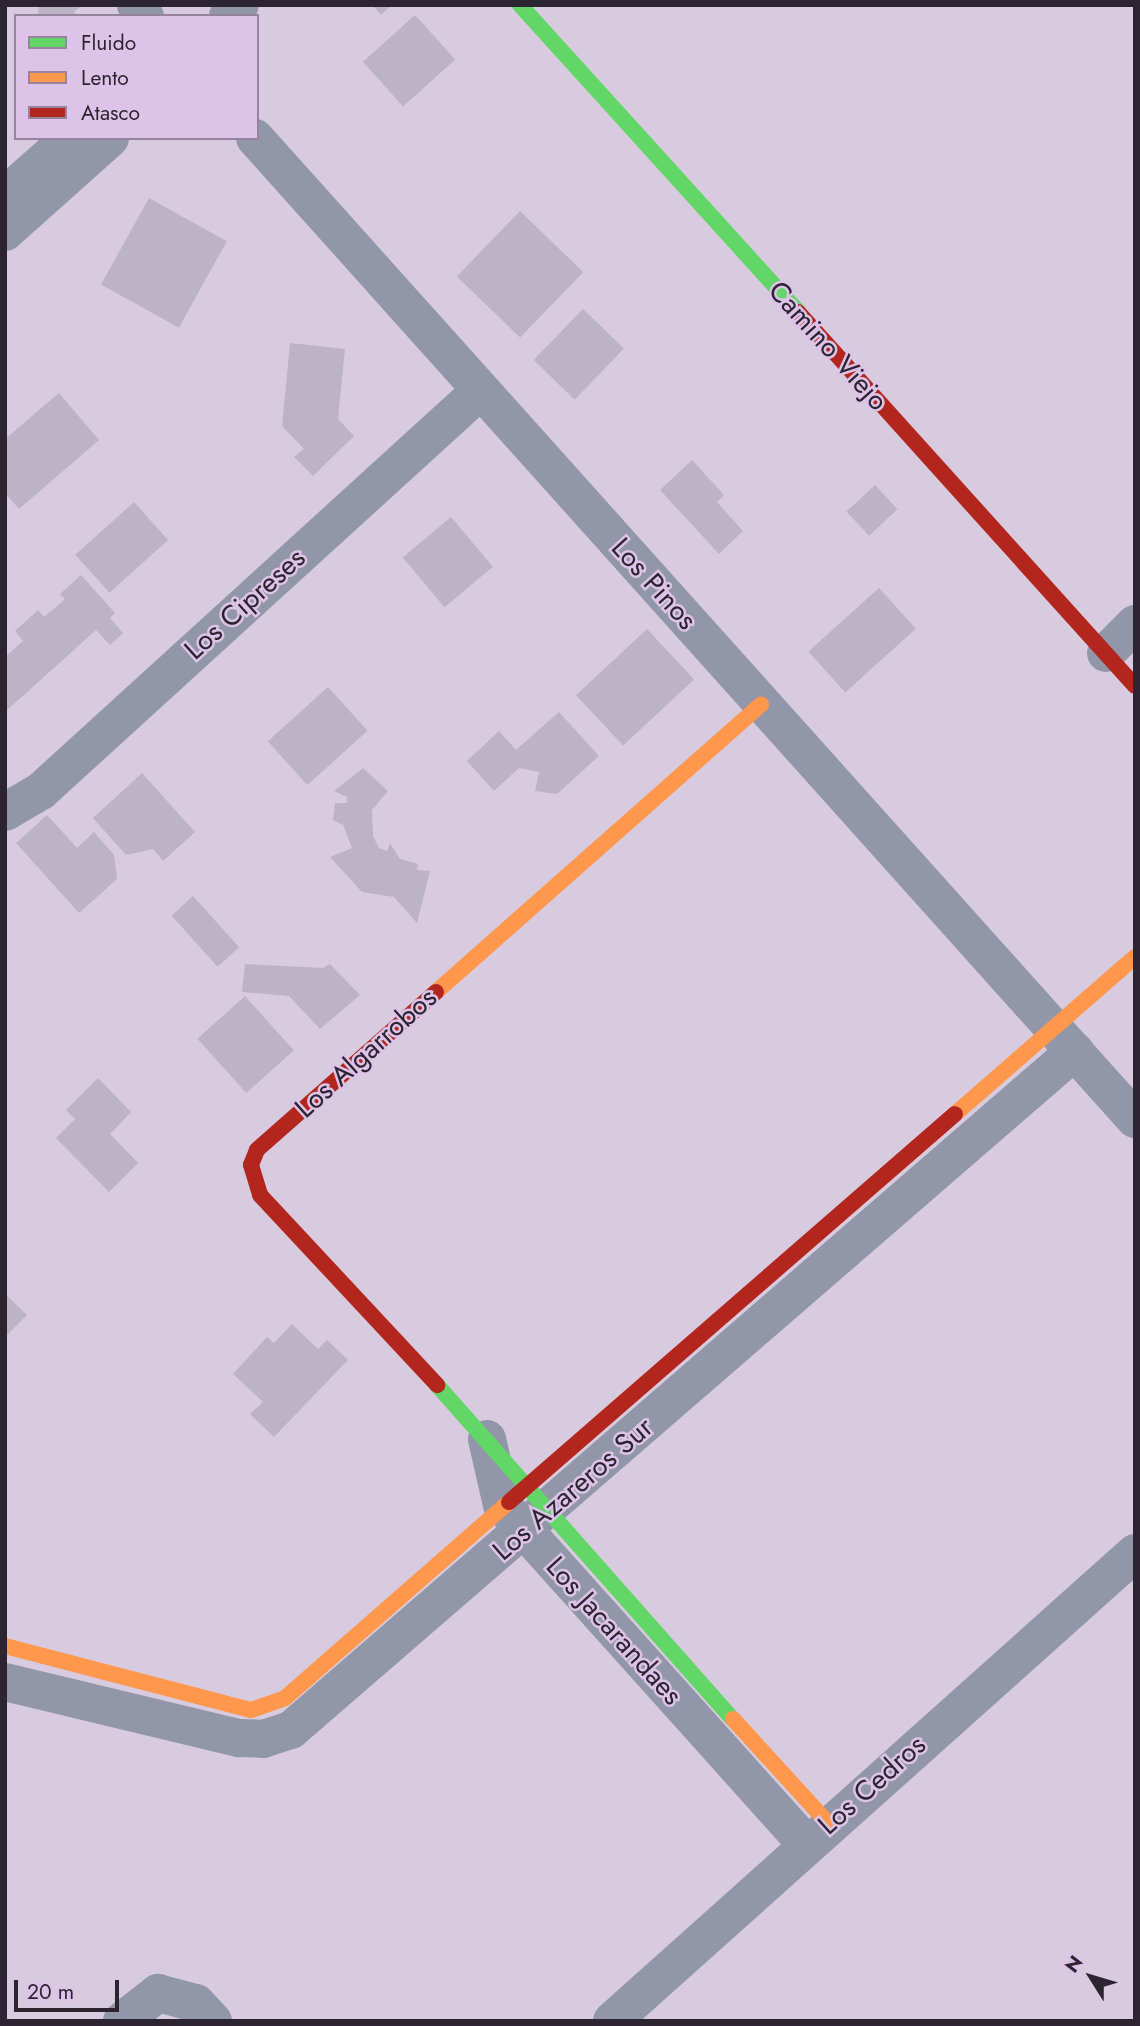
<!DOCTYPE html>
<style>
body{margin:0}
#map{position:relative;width:1140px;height:2026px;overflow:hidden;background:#d8cbdf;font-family:Jost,sans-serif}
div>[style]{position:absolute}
.building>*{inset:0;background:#bcb4c5;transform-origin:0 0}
.street>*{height:38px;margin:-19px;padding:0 19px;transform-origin:19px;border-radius:19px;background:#9197a9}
.fast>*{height:16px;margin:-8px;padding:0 8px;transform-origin:8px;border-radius:8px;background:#63d668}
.slow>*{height:16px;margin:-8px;padding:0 8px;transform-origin:8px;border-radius:8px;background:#ff974d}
.jam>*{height:16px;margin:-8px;padding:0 8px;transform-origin:8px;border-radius:8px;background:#b3261e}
span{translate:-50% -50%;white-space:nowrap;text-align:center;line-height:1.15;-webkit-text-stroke:5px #dcc3e7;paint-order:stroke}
.street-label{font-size:28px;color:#2d2431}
.frame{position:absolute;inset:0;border:7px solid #2d2431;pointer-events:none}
.legend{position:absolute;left:14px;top:14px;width:245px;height:126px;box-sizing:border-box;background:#dcc3e7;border:2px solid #96839e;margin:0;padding:9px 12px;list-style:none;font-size:21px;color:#2d2431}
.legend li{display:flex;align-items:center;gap:14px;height:35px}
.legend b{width:35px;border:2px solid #96839e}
.north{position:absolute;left:1056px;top:1942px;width:70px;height:70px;-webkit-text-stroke:5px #dcc3e7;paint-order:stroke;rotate:307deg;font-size:19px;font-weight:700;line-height:28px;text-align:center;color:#2d2431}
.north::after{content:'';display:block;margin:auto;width:24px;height:32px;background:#2d2431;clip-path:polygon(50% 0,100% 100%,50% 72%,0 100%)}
.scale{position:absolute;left:14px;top:1980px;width:105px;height:32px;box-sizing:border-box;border:4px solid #2d2431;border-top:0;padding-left:9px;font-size:21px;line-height:24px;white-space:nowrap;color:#2d2431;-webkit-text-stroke:5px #dcc3e7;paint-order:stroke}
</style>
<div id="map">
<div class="building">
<div style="clip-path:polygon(39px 5px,82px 5px,74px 12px,78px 16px,38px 16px)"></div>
<div style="clip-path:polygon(372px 5px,392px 5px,381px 15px)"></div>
<div style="left:415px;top:15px;width:60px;height:70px;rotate:48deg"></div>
<div style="left:149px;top:198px;width:89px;height:99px;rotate:29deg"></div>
<div style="left:520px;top:211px;width:88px;height:91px;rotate:44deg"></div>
<div style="left:583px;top:309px;width:57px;height:71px;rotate:44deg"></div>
<div style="clip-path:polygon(290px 343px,345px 349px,338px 419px,354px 436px,313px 476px,294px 457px,304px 449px,282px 426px)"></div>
<div style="clip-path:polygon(59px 393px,99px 440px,19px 509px,5px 493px,5px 439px)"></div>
<div style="clip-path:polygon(692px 460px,724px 495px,717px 502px,743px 531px,719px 554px,660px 490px)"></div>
<div style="left:875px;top:485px;width:33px;height:39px;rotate:47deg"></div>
<div style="left:134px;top:502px;width:51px;height:79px;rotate:48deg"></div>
<div style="left:451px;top:517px;width:65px;height:63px;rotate:50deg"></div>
<div style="clip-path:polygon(81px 575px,115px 613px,110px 618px,123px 633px,110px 645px,96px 630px,5px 712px,5px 657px,23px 641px,15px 631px,38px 610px,44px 617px,65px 599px,60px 594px)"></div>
<div style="left:879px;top:588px;width:55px;height:95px;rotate:48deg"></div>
<div style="left:647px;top:629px;width:69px;height:97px;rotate:47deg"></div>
<div style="left:328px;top:687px;width:59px;height:81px;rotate:48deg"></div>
<div style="clip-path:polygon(559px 712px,599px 756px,557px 794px,535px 791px,539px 772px,519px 768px,494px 791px,467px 761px,499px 731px,516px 750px)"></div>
<div style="clip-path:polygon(363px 768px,388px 791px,372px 810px,373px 836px,379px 848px,387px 851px,390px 843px,400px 859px,418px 864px,417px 870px,430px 871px,417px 923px,394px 897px,362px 892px,330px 857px,352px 848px,343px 825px,333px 820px,335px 803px,347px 803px,347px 797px,334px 791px)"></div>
<div style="clip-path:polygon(142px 773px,195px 832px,163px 861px,153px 849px,126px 855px,93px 818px)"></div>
<div style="clip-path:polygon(47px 815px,77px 848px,94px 832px,114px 855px,117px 879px,79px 913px,16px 843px)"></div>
<div style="left:193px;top:896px;width:69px;height:29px;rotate:48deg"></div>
<div style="clip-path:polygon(245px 964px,323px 968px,330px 964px,360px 995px,320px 1029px,289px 996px,242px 992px)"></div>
<div style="left:245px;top:996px;width:73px;height:64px;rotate:48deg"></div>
<div style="clip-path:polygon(98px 1078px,131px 1112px,110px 1134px,138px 1163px,109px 1192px,56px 1138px,75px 1119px,66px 1110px)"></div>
<div style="clip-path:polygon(5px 1294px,27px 1315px,5px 1337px)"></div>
<div style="clip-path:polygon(292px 1324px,318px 1349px,327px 1340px,348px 1360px,274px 1437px,250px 1414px,263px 1402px,233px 1374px,267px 1337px,274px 1343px)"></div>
</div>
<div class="street">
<div style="left:136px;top:5px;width:14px;rotate:51deg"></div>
<div style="left:228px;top:16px;width:16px;rotate:-43deg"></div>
<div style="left:255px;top:138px;width:1318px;rotate:48.11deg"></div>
<div style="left:5px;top:195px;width:86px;rotate:-41.2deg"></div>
<div style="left:5px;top:232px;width:141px;rotate:-41.8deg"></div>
<div style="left:1106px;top:653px;width:41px;rotate:-45deg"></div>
<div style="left:5px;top:812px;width:42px;rotate:-30.3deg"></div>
<div style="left:41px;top:791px;width:595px;rotate:-42.34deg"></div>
<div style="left:487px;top:1439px;width:68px;rotate:77.2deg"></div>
<div style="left:502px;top:1505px;width:457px;rotate:48.1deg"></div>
<div style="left:5px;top:1682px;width:241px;rotate:13.5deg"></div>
<div style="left:239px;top:1738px;width:24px;rotate:2deg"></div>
<div style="left:263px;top:1739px;width:29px;rotate:-18deg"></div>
<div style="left:291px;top:1730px;width:1037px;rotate:-40.89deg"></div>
<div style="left:122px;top:2021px;width:46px;rotate:-37.9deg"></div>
<div style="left:158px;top:1993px;width:39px;rotate:15deg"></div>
<div style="left:196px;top:2003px;width:25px;rotate:47deg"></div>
<div style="left:612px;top:2021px;width:702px;rotate:-41.82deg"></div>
</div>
<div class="fast">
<div style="left:520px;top:5px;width:414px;rotate:47.8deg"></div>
<div style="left:437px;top:1385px;width:446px;rotate:48.5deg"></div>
</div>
<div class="slow">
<div style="left:436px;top:992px;width:434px;rotate:-41.5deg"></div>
<div style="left:955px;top:1114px;width:239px;rotate:-41.1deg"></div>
<div style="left:5px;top:1646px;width:254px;rotate:14.6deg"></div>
<div style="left:251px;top:1710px;width:36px;rotate:-19deg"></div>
<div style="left:285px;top:1698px;width:298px;rotate:-41.2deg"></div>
<div style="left:733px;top:1719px;width:141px;rotate:47.6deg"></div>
</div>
<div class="jam">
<div style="left:798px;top:312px;width:503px;rotate:47.98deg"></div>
<div style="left:436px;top:992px;width:239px;rotate:138.6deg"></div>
<div style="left:257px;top:1150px;width:16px;rotate:112deg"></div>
<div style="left:251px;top:1165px;width:31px;rotate:73deg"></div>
<div style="left:260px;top:1195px;width:260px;rotate:47deg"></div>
<div style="left:509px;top:1502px;width:591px;rotate:-41.02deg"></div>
</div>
<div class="street-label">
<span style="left:828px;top:346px;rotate:48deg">Camino Viejo</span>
<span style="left:654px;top:584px;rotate:48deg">Los Pinos</span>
<span style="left:245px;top:604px;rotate:-42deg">Los Cipreses</span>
<span style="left:366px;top:1053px;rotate:-42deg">Los Algarrobos</span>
<span style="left:573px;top:1489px;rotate:-41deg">Los Azareros Sur</span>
<span style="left:614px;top:1631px;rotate:48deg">Los Jacarandaes</span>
<span style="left:872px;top:1785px;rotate:-42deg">Los Cedros</span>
</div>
<div class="frame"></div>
<ul class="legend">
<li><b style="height:9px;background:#63d668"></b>Fluido</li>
<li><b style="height:9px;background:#ff974d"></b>Lento</li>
<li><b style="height:9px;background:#b3261e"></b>Atasco</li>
</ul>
<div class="north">N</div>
<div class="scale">20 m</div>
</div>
